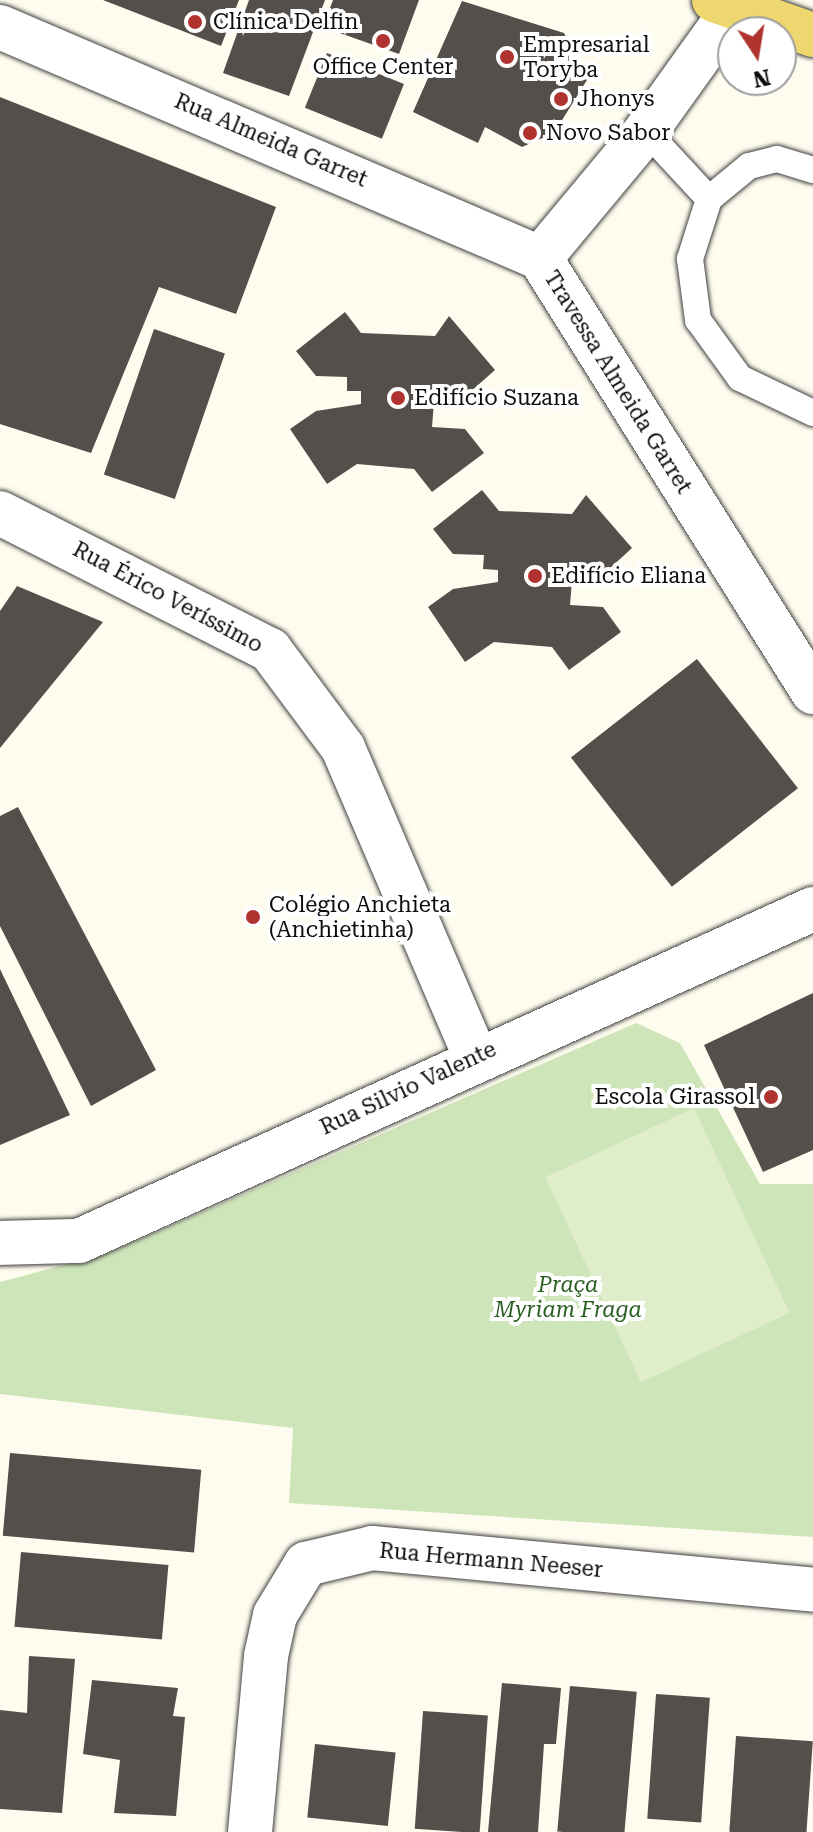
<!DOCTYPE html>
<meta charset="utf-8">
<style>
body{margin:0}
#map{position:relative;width:813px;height:1832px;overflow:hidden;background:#fefcee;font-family:"Roboto Serif",serif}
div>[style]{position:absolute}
.green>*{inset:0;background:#cee5ba}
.pitch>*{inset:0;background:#dfedcb;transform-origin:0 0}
.building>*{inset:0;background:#544f4a;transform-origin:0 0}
.roads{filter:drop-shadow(0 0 2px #404040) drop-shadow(0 0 2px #404040)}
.service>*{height:26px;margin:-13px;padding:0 13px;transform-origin:13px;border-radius:13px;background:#fff}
.minor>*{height:44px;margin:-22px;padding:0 22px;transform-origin:22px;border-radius:22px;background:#fff}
.tertiary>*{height:44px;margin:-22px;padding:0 22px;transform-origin:22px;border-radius:22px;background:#fff}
.primary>*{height:44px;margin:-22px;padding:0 22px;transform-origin:22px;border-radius:22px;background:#edd76e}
.dots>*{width:22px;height:22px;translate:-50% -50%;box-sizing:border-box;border:4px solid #fff;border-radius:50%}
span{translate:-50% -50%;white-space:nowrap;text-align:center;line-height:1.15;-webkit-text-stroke:8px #fff;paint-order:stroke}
.poi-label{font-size:22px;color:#0d0d0d}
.left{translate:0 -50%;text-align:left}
.right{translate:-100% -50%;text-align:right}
.street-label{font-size:22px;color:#0d0d0d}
.park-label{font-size:22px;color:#2b5f23;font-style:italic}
.north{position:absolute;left:717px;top:16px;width:80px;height:80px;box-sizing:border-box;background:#fff;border:2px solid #9e9e9e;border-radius:50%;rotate:168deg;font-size:22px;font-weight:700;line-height:32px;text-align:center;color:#0d0d0d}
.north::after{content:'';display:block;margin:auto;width:28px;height:36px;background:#b13330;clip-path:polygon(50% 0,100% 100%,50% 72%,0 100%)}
</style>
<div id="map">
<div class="green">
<div style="clip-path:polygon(636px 1023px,680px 1043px,760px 1184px,813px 1184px,813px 1537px,289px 1503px,293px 1428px,0 1394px,0 1282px,109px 1253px)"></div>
</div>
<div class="pitch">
<div style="left:694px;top:1108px;width:226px;height:164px;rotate:65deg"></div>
</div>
<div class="building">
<div style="clip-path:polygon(103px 0,239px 0,221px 46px)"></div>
<div style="clip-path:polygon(249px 0,325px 0,289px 96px,223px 73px)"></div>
<div style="clip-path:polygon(333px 0,419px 0,399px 54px,323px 27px)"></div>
<div style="clip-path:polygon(462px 1px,564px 33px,587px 80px,554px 133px,522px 147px,485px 127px,478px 143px,413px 112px)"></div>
<div style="left:327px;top:53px;width:83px;height:59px;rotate:22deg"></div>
<div style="clip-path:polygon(0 97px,276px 207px,236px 314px,159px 287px,91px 453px,0 424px)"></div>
<div style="clip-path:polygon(345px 312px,361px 333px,435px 336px,449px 316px,495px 370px,469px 393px,435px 390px,432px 427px,465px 429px,484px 453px,432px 492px,414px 469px,357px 464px,327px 484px,290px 429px,316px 411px,361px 404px,361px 391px,347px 391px,347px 377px,316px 376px,296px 351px)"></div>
<div style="left:154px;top:329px;width:75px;height:154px;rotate:19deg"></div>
<div style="clip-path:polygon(482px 490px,499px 511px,572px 514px,586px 495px,632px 548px,607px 571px,573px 568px,570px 605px,603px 607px,621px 632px,569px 670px,552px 647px,494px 642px,465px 662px,428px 607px,453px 589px,498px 582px,498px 570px,483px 569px,484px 555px,453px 554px,433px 529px)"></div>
<div style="clip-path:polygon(17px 586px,103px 622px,0 748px,0 611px)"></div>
<div style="left:697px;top:659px;width:164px;height:160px;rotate:52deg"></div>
<div style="clip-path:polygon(18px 807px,156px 1070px,91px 1106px,0 926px,0 816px)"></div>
<div style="clip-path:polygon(0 969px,70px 1115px,0 1145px)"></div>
<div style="clip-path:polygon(813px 993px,813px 1150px,763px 1172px,704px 1045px)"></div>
<div style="left:10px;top:1453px;width:192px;height:83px;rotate:5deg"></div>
<div style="left:21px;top:1552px;width:148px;height:75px;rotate:5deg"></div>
<div style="clip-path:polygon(29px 1656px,75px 1659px,62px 1813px,0 1809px,0 1710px,27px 1713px)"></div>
<div style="clip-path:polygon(92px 1680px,178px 1688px,173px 1716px,185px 1717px,176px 1816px,114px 1813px,120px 1760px,83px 1754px)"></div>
<div style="clip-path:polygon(502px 1683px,561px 1688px,556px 1744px,544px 1744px,538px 1832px,488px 1832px)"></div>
<div style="left:570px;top:1686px;width:67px;height:146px;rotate:5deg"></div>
<div style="left:656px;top:1694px;width:54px;height:125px;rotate:4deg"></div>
<div style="left:423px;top:1711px;width:65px;height:118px;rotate:4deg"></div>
<div style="left:736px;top:1736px;width:77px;height:96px;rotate:4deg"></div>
<div style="left:315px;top:1744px;width:81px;height:74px;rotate:6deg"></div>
</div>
<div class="roads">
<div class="service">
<div style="left:646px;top:131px;width:93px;rotate:47.2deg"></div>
<div style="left:813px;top:170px;width:38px;rotate:-163deg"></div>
<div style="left:777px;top:159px;width:29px;rotate:166deg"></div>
<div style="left:749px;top:166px;width:52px;rotate:140.5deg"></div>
<div style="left:709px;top:199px;width:63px;rotate:107.6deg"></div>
<div style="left:690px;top:259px;width:62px;rotate:82.5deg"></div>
<div style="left:698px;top:320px;width:72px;rotate:54.1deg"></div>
<div style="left:740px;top:378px;width:81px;rotate:25.6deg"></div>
</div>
<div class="minor">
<div style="left:0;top:27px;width:587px;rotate:23.16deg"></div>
<div style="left:0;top:513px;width:303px;rotate:26.9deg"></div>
<div style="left:270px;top:650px;width:122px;rotate:53.3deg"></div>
<div style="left:343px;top:748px;width:335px;rotate:66.8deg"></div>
<div style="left:0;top:1243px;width:79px;rotate:-1.5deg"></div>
<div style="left:79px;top:1241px;width:806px;rotate:-24.34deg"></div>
<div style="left:250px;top:1832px;width:177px;rotate:-84.8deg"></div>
<div style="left:266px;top:1656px;width:42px;rotate:-77.6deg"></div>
<div style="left:275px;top:1615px;width:60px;rotate:-58.7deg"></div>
<div style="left:306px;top:1564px;width:68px;rotate:-13.6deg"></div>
<div style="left:372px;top:1548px;width:443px;rotate:5.4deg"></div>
</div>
<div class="tertiary">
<div style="left:734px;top:8px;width:151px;rotate:125.6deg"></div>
<div style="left:646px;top:131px;width:165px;rotate:129.8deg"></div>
<div style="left:540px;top:258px;width:513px;rotate:57.83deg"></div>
</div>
<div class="primary">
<div style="left:714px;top:0;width:105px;rotate:19.5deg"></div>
</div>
</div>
<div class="dots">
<div style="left:195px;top:22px;background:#b13330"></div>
<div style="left:383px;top:41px;background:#b13330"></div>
<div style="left:507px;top:57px;background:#b13330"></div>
<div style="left:561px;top:99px;background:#b13330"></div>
<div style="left:530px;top:133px;background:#b13330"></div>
<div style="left:398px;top:398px;background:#b13330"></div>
<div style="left:535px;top:576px;background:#b13330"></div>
<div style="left:253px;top:917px;background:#b13330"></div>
<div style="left:771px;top:1097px;background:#b13330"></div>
</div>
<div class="poi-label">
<span class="left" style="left:213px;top:22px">Clínica Delfin</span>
<span class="left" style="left:523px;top:57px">Empresarial<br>Toryba</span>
<span style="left:383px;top:67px">Office Center</span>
<span class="left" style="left:577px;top:99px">Jhonys</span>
<span class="left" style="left:546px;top:133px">Novo Sabor</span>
<span class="left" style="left:414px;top:398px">Edifício Suzana</span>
<span class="left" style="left:551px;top:576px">Edifício Eliana</span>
<span class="left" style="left:269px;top:917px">Colégio Anchieta<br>(Anchietinha)</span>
<span class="right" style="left:755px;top:1097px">Escola Girassol</span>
</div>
<div class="street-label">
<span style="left:271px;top:140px;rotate:23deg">Rua Almeida Garret</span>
<span style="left:618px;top:382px;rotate:58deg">Travessa Almeida Garret</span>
<span style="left:168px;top:597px;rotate:28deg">Rua Érico Veríssimo</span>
<span style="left:408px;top:1088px;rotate:-25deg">Rua Silvio Valente</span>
<span style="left:491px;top:1560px;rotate:5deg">Rua Hermann Neeser</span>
</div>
<div class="park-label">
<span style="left:568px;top:1297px">Praça<br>Myriam Fraga</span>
</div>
<div class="north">N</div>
</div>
